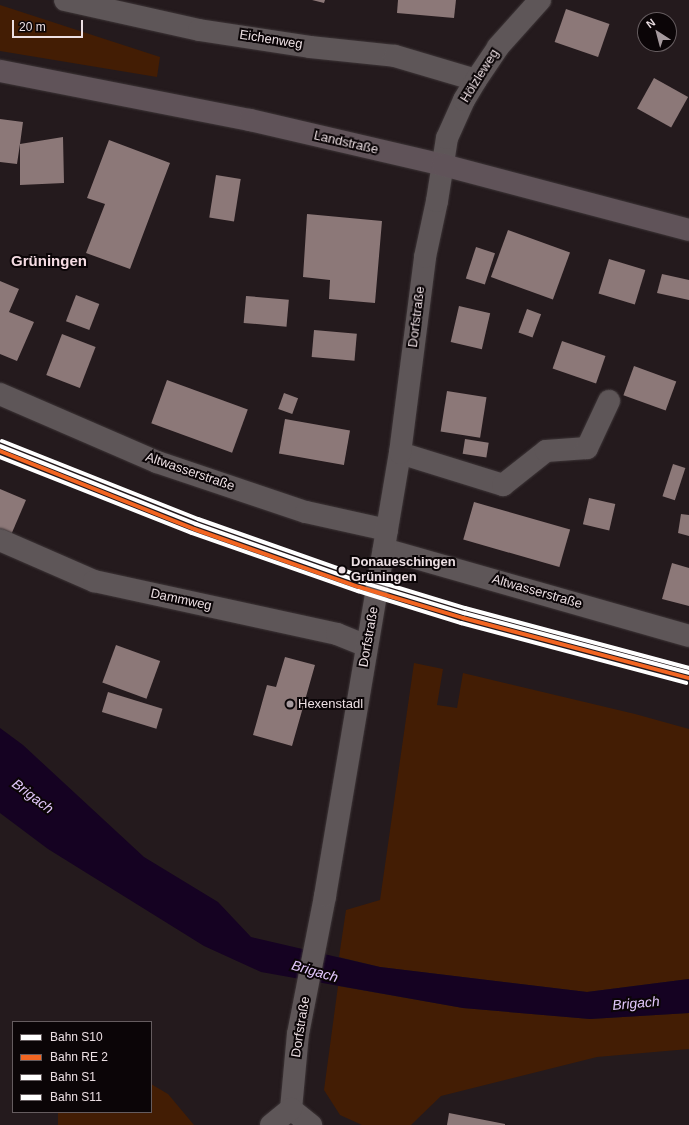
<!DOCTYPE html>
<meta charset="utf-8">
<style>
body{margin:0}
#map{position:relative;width:689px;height:1125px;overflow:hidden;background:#241a1d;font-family:Helvetica,sans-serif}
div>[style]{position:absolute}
.green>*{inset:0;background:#431d04}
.water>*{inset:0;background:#150222}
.building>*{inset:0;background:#8c7878;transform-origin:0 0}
.roads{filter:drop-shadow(0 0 1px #3d3537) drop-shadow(0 0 1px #3d3537)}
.minor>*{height:22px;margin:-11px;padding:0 11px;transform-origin:11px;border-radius:11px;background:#5e5658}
.major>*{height:22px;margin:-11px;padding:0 11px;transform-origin:11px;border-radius:11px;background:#605359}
.rail-1>*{height:4px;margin:-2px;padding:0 2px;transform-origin:2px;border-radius:2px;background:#fff}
.rail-2>*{height:4px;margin:-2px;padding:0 2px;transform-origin:2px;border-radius:2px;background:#f26522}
.rail-3>*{height:4px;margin:-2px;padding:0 2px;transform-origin:2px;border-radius:2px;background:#fff}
.rail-4>*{height:4px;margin:-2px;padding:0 2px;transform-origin:2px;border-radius:2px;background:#fff}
.dots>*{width:11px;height:11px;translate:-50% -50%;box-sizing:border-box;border:2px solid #0b0507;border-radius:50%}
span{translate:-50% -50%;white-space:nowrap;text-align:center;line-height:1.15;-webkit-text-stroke:4px #0b0507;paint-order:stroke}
.street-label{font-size:13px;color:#ecdfe3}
.stop-label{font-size:13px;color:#ecdfe3;font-weight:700}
.left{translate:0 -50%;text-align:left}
.poi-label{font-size:13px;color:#ecdfe3}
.water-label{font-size:14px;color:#e2c7fb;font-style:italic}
.quarter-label{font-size:15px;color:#f5dce3;font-weight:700}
.legend{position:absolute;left:12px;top:1021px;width:140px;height:92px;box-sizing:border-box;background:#0b0507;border:1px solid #655c5f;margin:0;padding:5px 7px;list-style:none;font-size:12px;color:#ecdfe3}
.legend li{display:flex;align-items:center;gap:8px;height:20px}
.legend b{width:20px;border:1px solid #655c5f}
.north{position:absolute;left:637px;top:12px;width:40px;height:40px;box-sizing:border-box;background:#0b0507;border:1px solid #655c5f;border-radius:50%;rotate:324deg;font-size:11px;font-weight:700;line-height:16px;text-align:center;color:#ecdfe3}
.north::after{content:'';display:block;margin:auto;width:14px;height:18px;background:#a69a9e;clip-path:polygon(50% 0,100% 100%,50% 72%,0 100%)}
.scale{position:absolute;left:12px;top:20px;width:71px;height:18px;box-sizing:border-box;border:2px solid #ecdfe3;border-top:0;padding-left:5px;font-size:12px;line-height:14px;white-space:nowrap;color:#ecdfe3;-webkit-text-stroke:3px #0b0507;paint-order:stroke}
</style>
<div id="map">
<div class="green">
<div style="clip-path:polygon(0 5px,160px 57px,157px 77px,0 51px)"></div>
<div style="clip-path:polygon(414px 663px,443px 669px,437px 705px,457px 708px,463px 673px,635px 714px,689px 729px,689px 979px,587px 992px,380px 967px,339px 957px,346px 910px,380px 900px)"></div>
<div style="clip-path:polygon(338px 986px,463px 1008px,590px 1019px,689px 1013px,689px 1049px,597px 1057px,441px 1096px,411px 1125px,362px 1125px,340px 1115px,324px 1090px)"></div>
<div style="clip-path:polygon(151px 1084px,168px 1094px,194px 1125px,58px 1125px,58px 1112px,151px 1112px)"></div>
</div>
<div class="water">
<div style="clip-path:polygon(0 728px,23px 745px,144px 857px,218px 902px,251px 937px,380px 967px,587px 992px,689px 979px,689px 1013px,590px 1019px,463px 1008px,261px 972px,204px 946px,48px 849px,0 813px)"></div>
</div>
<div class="building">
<div style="clip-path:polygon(312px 0,325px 0,324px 3px)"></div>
<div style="clip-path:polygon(398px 0,456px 0,454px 18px,397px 13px)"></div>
<div style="left:566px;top:9px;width:46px;height:35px;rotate:19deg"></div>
<div style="left:654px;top:78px;width:39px;height:35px;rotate:29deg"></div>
<div style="clip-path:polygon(0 119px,23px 122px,20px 144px,63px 137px,64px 183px,20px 185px,20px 144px,17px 164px,0 162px)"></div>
<div style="clip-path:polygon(109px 140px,170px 163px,130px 269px,86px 253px,105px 204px,87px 198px)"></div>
<div style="left:216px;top:175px;width:25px;height:43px;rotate:9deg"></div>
<div style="clip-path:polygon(307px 214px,382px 221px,375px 303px,329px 299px,330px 280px,303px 277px)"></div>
<div style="left:508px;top:230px;width:66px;height:50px;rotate:20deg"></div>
<div style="left:476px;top:247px;width:20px;height:33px;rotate:18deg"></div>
<div style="left:609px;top:259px;width:38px;height:36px;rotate:17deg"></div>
<div style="clip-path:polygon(662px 274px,689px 280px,689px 300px,657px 293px)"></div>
<div style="clip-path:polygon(0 281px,19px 289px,9px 312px,34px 322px,17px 361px,0 354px)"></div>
<div style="left:76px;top:295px;width:25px;height:28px;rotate:21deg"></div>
<div style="left:246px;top:296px;width:43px;height:27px;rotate:5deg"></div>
<div style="left:459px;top:306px;width:32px;height:37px;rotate:13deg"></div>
<div style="left:527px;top:309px;width:15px;height:25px;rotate:20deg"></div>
<div style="left:314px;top:330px;width:43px;height:27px;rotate:5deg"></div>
<div style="left:62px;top:334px;width:36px;height:44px;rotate:21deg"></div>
<div style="left:562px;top:341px;width:46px;height:29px;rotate:19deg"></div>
<div style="left:634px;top:366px;width:45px;height:31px;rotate:20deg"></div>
<div style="left:167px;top:380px;width:86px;height:46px;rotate:20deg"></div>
<div style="left:447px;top:391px;width:40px;height:41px;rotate:9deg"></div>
<div style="left:284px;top:393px;width:15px;height:17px;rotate:20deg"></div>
<div style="left:285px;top:419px;width:66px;height:35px;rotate:10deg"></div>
<div style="left:465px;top:439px;width:24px;height:15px;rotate:9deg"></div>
<div style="left:673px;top:464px;width:13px;height:34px;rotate:18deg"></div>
<div style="clip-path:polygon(0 489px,26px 500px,11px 535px,0 530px)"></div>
<div style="left:589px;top:498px;width:27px;height:27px;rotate:13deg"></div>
<div style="left:474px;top:502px;width:100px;height:39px;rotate:16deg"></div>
<div style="clip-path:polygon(681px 514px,689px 515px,689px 536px,678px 533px)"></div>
<div style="clip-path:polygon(672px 563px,689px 568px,689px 606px,662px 599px)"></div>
<div style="left:116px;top:645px;width:47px;height:40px;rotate:20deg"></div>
<div style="clip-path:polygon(285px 657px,315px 665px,292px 746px,253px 735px,267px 685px,276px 687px)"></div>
<div style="left:108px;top:692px;width:57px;height:21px;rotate:17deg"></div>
<div style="clip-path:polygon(449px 1113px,505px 1124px,505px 1125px,447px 1125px)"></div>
</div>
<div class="roads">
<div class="minor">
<div style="left:65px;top:0;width:137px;rotate:12.6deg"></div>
<div style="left:199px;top:30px;width:112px;rotate:8.7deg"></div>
<div style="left:310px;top:47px;width:85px;rotate:6deg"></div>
<div style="left:395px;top:56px;width:84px;rotate:16.5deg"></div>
<div style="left:0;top:394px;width:171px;rotate:23.4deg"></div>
<div style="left:157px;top:462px;width:157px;rotate:18.6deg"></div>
<div style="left:306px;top:512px;width:83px;rotate:12.5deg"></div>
<div style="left:400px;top:453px;width:108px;rotate:17.3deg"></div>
<div style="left:503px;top:485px;width:55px;rotate:-38.3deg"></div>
<div style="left:546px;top:451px;width:41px;rotate:-4.2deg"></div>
<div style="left:587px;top:448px;width:52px;rotate:-64.9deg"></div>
<div style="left:0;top:540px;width:103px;rotate:23.6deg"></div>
<div style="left:94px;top:581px;width:249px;rotate:12.3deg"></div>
<div style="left:337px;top:634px;width:32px;rotate:22deg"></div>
<div style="left:384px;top:549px;width:317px;rotate:15.9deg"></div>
<div style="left:291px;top:1109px;width:75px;rotate:-84.7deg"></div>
<div style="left:298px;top:1034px;width:141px;rotate:-78.9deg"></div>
<div style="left:325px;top:896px;width:449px;rotate:-80.4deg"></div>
<div style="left:400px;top:453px;width:198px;rotate:-82.7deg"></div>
<div style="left:425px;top:257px;width:57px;rotate:-77.9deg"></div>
<div style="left:437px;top:201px;width:64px;rotate:-81deg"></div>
<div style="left:447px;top:138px;width:42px;rotate:-65.9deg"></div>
<div style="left:464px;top:100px;width:23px;rotate:-59deg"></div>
<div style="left:476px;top:80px;width:40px;rotate:-56deg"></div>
<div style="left:498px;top:47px;width:63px;rotate:-48.2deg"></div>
<div style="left:291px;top:1109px;width:26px;rotate:39deg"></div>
<div style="left:271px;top:1125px;width:26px;rotate:-39deg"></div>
</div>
<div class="major">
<div style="left:0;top:71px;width:255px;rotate:11.1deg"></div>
<div style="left:250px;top:120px;width:198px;rotate:13.1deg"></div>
<div style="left:443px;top:165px;width:254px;rotate:14.8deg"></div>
</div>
</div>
<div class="rail-1">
<div style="left:0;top:446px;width:211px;rotate:21.7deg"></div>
<div style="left:196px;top:524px;width:175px;rotate:19.4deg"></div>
<div style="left:361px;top:582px;width:108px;rotate:16.8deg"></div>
<div style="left:464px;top:613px;width:233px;rotate:14.9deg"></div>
</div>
<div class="rail-2">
<div style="left:0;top:451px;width:209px;rotate:21.9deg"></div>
<div style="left:194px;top:529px;width:175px;rotate:19.4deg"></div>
<div style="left:359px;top:587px;width:109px;rotate:16.6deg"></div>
<div style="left:463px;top:618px;width:233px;rotate:14.9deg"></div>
</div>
<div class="rail-3">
<div style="left:2px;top:441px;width:211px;rotate:21.7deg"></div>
<div style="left:198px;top:519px;width:175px;rotate:19.4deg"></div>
<div style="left:363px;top:577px;width:107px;rotate:16.9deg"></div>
<div style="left:465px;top:608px;width:232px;rotate:15deg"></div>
</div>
<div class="rail-4">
<div style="left:0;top:457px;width:206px;rotate:21.6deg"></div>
<div style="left:192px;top:533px;width:176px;rotate:19.3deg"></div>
<div style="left:358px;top:591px;width:108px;rotate:17.3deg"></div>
<div style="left:461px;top:623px;width:233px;rotate:14.9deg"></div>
</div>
<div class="dots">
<div style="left:342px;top:570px;background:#ecdfe3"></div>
<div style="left:290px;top:704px;background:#a69a9e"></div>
</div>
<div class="street-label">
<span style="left:271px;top:40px;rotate:9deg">Eichenweg</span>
<span style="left:480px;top:76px;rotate:-58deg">Hölzleweg</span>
<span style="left:346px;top:143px;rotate:13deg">Landstraße</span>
<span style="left:417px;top:317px;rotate:-83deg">Dorfstraße</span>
<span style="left:190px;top:472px;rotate:19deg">Altwasserstraße</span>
<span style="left:537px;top:592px;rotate:16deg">Altwasserstraße</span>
<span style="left:181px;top:600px;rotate:12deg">Dammweg</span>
<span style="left:369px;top:637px;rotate:-80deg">Dorfstraße</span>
<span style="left:301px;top:1027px;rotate:-81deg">Dorfstraße</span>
</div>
<div class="stop-label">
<span class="left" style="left:351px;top:570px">Donaueschingen<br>Grüningen</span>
</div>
<div class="poi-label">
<span class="left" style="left:298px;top:704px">Hexenstadl</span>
</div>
<div class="water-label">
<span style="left:33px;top:796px;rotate:37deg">Brigach</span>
<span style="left:315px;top:971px;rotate:16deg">Brigach</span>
<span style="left:636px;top:1003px;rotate:-5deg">Brigach</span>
</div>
<div class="quarter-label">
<span style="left:49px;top:261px">Grüningen</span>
</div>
<ul class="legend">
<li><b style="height:5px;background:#fff"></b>Bahn S10</li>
<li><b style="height:5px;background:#f26522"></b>Bahn RE 2</li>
<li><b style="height:5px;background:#fff"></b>Bahn S1</li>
<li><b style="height:5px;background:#fff"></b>Bahn S11</li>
</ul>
<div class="north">N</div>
<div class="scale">20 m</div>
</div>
